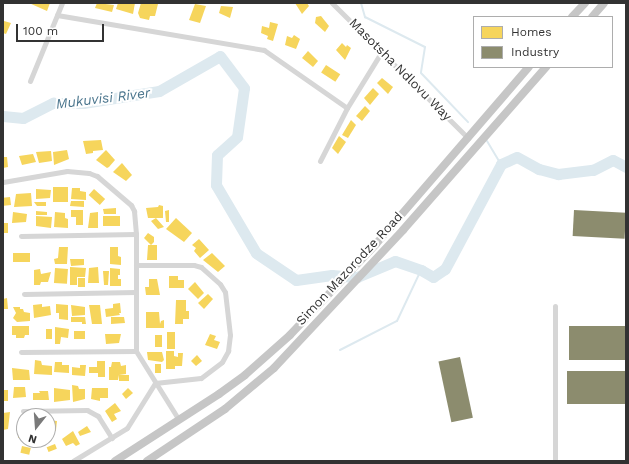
<!DOCTYPE html>
<style>
body{margin:0}
#map{position:relative;width:629px;height:464px;overflow:hidden;background:#fff;font-family:"Work Sans",sans-serif}
div>[style]{position:absolute}
.homes>*{inset:0;background:#f6d55c;transform-origin:0 0}
.industry>*{inset:0;background:#8c8c6e;transform-origin:0 0}
.stream>*{height:2px;margin:-1px;padding:0 1px;transform-origin:1px;border-radius:1px;background:#dde9ef}
.river>*{height:11px;margin:-5.5px;padding:0 5.5px;transform-origin:5.5px;border-radius:5.5px;background:#dde9ef}
.minor>*{height:5px;margin:-2.5px;padding:0 2.5px;transform-origin:2.5px;border-radius:2.5px;background:#d6d6d6}
.trunk>*{height:8px;margin:-4px;padding:0 4px;transform-origin:4px;border-radius:4px;background:#c6c6c6}
span{translate:-50% -50%;white-space:nowrap;text-align:center;line-height:1.15;-webkit-text-stroke:4px #fff;paint-order:stroke}
.street-label{font-size:13px;color:#323232}
.water-label{font-size:14px;color:#49748c;font-style:italic}
.frame{position:absolute;inset:0;border:4px solid #323232;pointer-events:none}
.legend{position:absolute;left:473px;top:16px;width:140px;height:52px;box-sizing:border-box;background:#fff;border:1px solid #adadad;margin:0;padding:5px 7px;list-style:none;font-size:12px;color:#323232}
.legend li{display:flex;align-items:center;gap:8px;height:20px}
.legend b{width:20px;border:1px solid #adadad}
.north{position:absolute;left:16px;top:408px;width:40px;height:40px;box-sizing:border-box;background:#fff;border:1px solid #adadad;border-radius:50%;rotate:197deg;font-size:11px;font-weight:700;line-height:16px;text-align:center;color:#323232}
.north::after{content:'';display:block;margin:auto;width:14px;height:18px;background:#7a7a7a;clip-path:polygon(50% 0,100% 100%,50% 72%,0 100%)}
.scale{position:absolute;left:16px;top:24px;width:88px;height:18px;box-sizing:border-box;border:2px solid #323232;border-top:0;padding-left:5px;font-size:12px;line-height:14px;white-space:nowrap;color:#323232;-webkit-text-stroke:3px #fff;paint-order:stroke}
</style>
<div id="map">
<div class="homes">
<div style="clip-path:polygon(29px 3px,50px 3px,47px 11px)"></div>
<div style="clip-path:polygon(97px 3px,114px 5px,112px 12px,95px 8px)"></div>
<div style="clip-path:polygon(118px 3px,135px 3px,133px 14px,116px 9px)"></div>
<div style="clip-path:polygon(141px 3px,158px 4px,155px 16px,150px 16px,149px 20px,140px 18px,138px 13px)"></div>
<div style="clip-path:polygon(295px 3px,307px 3px,309px 6px,302px 14px)"></div>
<div style="clip-path:polygon(195px 4px,206px 6px,200px 23px,189px 20px)"></div>
<div style="clip-path:polygon(221px 6px,233px 7px,230px 18px,219px 13px)"></div>
<div style="clip-path:polygon(321px 16px,329px 26px,325px 32px,315px 23px,316px 17px)"></div>
<div style="clip-path:polygon(4px 21px,11px 23px,6px 34px,3px 33px)"></div>
<div style="clip-path:polygon(270px 22px,278px 24px,273px 41px,267px 39px,268px 36px,261px 33px,262px 26px,269px 28px)"></div>
<div style="clip-path:polygon(294px 35px,300px 39px,296px 49px,285px 45px,287px 36px,292px 38px)"></div>
<div style="clip-path:polygon(342px 43px,346px 47px,347px 45px,351px 48px,345px 60px,336px 50px)"></div>
<div style="clip-path:polygon(308px 51px,318px 61px,313px 67px,302px 58px)"></div>
<div style="left:326px;top:65px;width:17px;height:9px;rotate:33deg"></div>
<div style="clip-path:polygon(382px 78px,393px 87px,388px 94px,377px 83px)"></div>
<div style="clip-path:polygon(373px 88px,379px 94px,370px 105px,364px 98px)"></div>
<div style="clip-path:polygon(365px 106px,370px 111px,362px 121px,356px 116px)"></div>
<div style="clip-path:polygon(351px 120px,356px 125px,348px 138px,342px 135px)"></div>
<div style="clip-path:polygon(339px 136px,346px 142px,338px 154px,332px 148px)"></div>
<div style="clip-path:polygon(101px 140px,103px 150px,93px 151px,93px 153px,86px 154px,83px 141px)"></div>
<div style="clip-path:polygon(67px 150px,69px 159px,54px 165px,53px 152px)"></div>
<div style="clip-path:polygon(106px 150px,115px 160px,109px 167px,107px 168px,96px 160px)"></div>
<div style="clip-path:polygon(51px 151px,52px 161px,39px 163px,36px 152px)"></div>
<div style="clip-path:polygon(33px 154px,36px 162px,22px 165px,19px 156px)"></div>
<div style="clip-path:polygon(3px 157px,7px 157px,8px 167px,3px 168px)"></div>
<div style="clip-path:polygon(122px 163px,132px 175px,126px 181px,113px 172px)"></div>
<div style="left:53px;top:187px;width:15px;height:15px"></div>
<div style="clip-path:polygon(72px 188px,80px 188px,80px 191px,86px 192px,86px 200px,71px 199px)"></div>
<div style="clip-path:polygon(36px 189px,51px 190px,50px 198px,36px 199px)"></div>
<div style="left:94px;top:189px;width:15px;height:8px;rotate:42deg"></div>
<div style="clip-path:polygon(31px 193px,32px 206px,14px 207px,16px 194px)"></div>
<div style="left:10px;top:197px;width:8px;height:7px;rotate:83deg"></div>
<div style="clip-path:polygon(71px 201px,84px 201px,84px 207px,70px 206px)"></div>
<div style="clip-path:polygon(34px 202px,46px 202px,46px 206px,37px 206px)"></div>
<div style="clip-path:polygon(159px 205px,163px 206px,163px 218px,156px 218px,164px 227px,158px 229px,151px 221px,156px 218px,148px 218px,146px 208px,158px 207px)"></div>
<div style="clip-path:polygon(116px 208px,116px 214px,104px 214px,103px 209px)"></div>
<div style="clip-path:polygon(71px 210px,83px 210px,83px 225px,76px 225px,76px 217px,71px 217px)"></div>
<div style="clip-path:polygon(169px 210px,169px 222px,166px 222px,165px 211px)"></div>
<div style="clip-path:polygon(36px 211px,47px 212px,47px 215px,36px 215px)"></div>
<div style="clip-path:polygon(13px 212px,27px 214px,26px 222px,12px 223px)"></div>
<div style="clip-path:polygon(55px 212px,65px 213px,65px 218px,68px 219px,68px 228px,54px 227px)"></div>
<div style="clip-path:polygon(98px 212px,98px 228px,88px 228px,90px 213px)"></div>
<div style="clip-path:polygon(36px 216px,52px 217px,51px 228px,36px 226px)"></div>
<div style="left:120px;top:216px;width:10px;height:17px;rotate:90deg"></div>
<div style="clip-path:polygon(176px 218px,192px 233px,184px 242px,166px 229px)"></div>
<div style="left:3px;top:223px;width:5px;height:10px"></div>
<div style="clip-path:polygon(148px 233px,154px 237px,154px 242px,151px 245px,157px 245px,157px 260px,147px 260px,148px 245px,151px 245px,144px 238px)"></div>
<div style="clip-path:polygon(199px 239px,209px 250px,200px 258px,194px 251px,196px 248px,192px 245px)"></div>
<div style="clip-path:polygon(59px 247px,68px 247px,67px 264px,55px 264px,54px 259px,58px 258px)"></div>
<div style="clip-path:polygon(110px 247px,118px 247px,118px 256px,121px 257px,121px 265px,110px 264px)"></div>
<div style="left:13px;top:253px;width:17px;height:9px"></div>
<div style="clip-path:polygon(212px 253px,225px 266px,218px 272px,203px 260px)"></div>
<div style="clip-path:polygon(70px 259px,84px 259px,84px 265px,71px 266px)"></div>
<div style="clip-path:polygon(70px 267px,86px 268px,85px 277px,77px 277px,77px 285px,70px 285px)"></div>
<div style="clip-path:polygon(98px 267px,99px 283px,88px 283px,89px 268px)"></div>
<div style="left:55px;top:268px;width:13px;height:15px;rotate:4deg"></div>
<div style="clip-path:polygon(110px 268px,120px 269px,120px 275px,118px 275px,118px 279px,121px 279px,121px 286px,110px 286px)"></div>
<div style="clip-path:polygon(40px 269px,41px 274px,51px 272px,48px 282px,41px 282px,40px 285px,34px 285px,34px 270px)"></div>
<div style="clip-path:polygon(103px 271px,109px 271px,108px 285px,104px 285px)"></div>
<div style="clip-path:polygon(169px 276px,178px 276px,178px 280px,184px 280px,184px 288px,169px 288px)"></div>
<div style="left:78px;top:278px;width:7px;height:9px"></div>
<div style="clip-path:polygon(149px 279px,157px 279px,160px 295px,146px 295px,145px 287px,149px 287px)"></div>
<div style="clip-path:polygon(195px 282px,204px 293px,198px 299px,188px 289px)"></div>
<div style="clip-path:polygon(208px 294px,213px 299px,204px 309px,198px 303px)"></div>
<div style="clip-path:polygon(7px 298px,8px 309px,3px 309px,3px 299px)"></div>
<div style="clip-path:polygon(176px 300px,186px 300px,186px 311px,189px 311px,189px 319px,183px 319px,183px 324px,175px 324px)"></div>
<div style="clip-path:polygon(120px 303px,121px 313px,119px 313px,120px 315px,106px 317px,105px 309px,113px 308px,113px 304px)"></div>
<div style="clip-path:polygon(42px 304px,42px 307px,50px 306px,51px 315px,34px 318px,33px 305px)"></div>
<div style="clip-path:polygon(56px 304px,68px 305px,68px 320px,59px 319px,59px 313px,56px 313px)"></div>
<div style="clip-path:polygon(71px 305px,85px 307px,85px 315px,72px 316px)"></div>
<div style="clip-path:polygon(89px 305px,100px 305px,102px 324px,92px 324px)"></div>
<div style="clip-path:polygon(13px 307px,20px 307px,20px 309px,23px 309px,24px 312px,30px 313px,30px 321px,17px 322px,13px 318px,16px 313px)"></div>
<div style="clip-path:polygon(146px 312px,159px 312px,160px 324px,161px 321px,164px 320px,164px 328px,146px 328px)"></div>
<div style="clip-path:polygon(71px 317px,85px 317px,86px 324px,82px 324px,82px 322px,71px 322px)"></div>
<div style="clip-path:polygon(111px 317px,124px 317px,125px 323px,111px 324px)"></div>
<div style="clip-path:polygon(12px 326px,29px 326px,29px 335px,25px 335px,24px 338px,16px 338px,16px 335px,12px 335px)"></div>
<div style="clip-path:polygon(55px 327px,69px 329px,68px 338px,61px 337px,60px 344px,55px 344px)"></div>
<div style="left:46px;top:329px;width:6px;height:10px"></div>
<div style="left:85px;top:331px;width:8px;height:11px;rotate:90deg"></div>
<div style="left:167px;top:332px;width:8px;height:17px"></div>
<div style="clip-path:polygon(105px 334px,121px 334px,119px 343px,106px 344px)"></div>
<div style="clip-path:polygon(210px 334px,216px 336px,214px 340px,220px 342px,217px 349px,205px 345px)"></div>
<div style="left:155px;top:335px;width:7px;height:12px"></div>
<div style="clip-path:polygon(166px 351px,174px 351px,174px 356px,178px 357px,178px 353px,183px 353px,182px 366px,175px 366px,175px 369px,166px 369px)"></div>
<div style="clip-path:polygon(147px 352px,162px 352px,164px 360px,162px 362px,148px 360px)"></div>
<div style="clip-path:polygon(197px 355px,202px 361px,196px 366px,191px 361px)"></div>
<div style="clip-path:polygon(35px 360px,41px 361px,42px 365px,52px 366px,52px 375px,34px 374px)"></div>
<div style="clip-path:polygon(97px 361px,105px 361px,105px 377px,98px 377px,98px 373px,89px 373px,89px 367px,97px 367px)"></div>
<div style="clip-path:polygon(55px 362px,62px 362px,62px 365px,69px 365px,69px 373px,54px 372px)"></div>
<div style="clip-path:polygon(112px 362px,120px 362px,121px 366px,126px 365px,126px 374px,119px 375px,129px 375px,129px 381px,119px 381px,119px 375px,118px 380px,109px 380px,109px 367px,111px 367px)"></div>
<div style="left:155px;top:364px;width:6px;height:9px"></div>
<div style="clip-path:polygon(80px 365px,86px 365px,85px 376px,72px 375px,72px 367px,80px 368px)"></div>
<div style="clip-path:polygon(12px 368px,29px 370px,30px 380px,13px 380px)"></div>
<div style="clip-path:polygon(72px 385px,78px 386px,79px 389px,85px 389px,85px 399px,73px 402px)"></div>
<div style="clip-path:polygon(14px 387px,25px 387px,26px 397px,13px 398px)"></div>
<div style="clip-path:polygon(54px 388px,70px 390px,70px 400px,54px 402px)"></div>
<div style="clip-path:polygon(92px 388px,108px 388px,108px 398px,100px 398px,100px 401px,91px 399px)"></div>
<div style="clip-path:polygon(128px 388px,133px 393px,126px 399px,122px 394px)"></div>
<div style="left:3px;top:390px;width:5px;height:11px"></div>
<div style="clip-path:polygon(39px 391px,48px 391px,49px 400px,33px 400px,33px 393px,40px 393px)"></div>
<div style="clip-path:polygon(115px 403px,121px 411px,114px 414px,117px 419px,112px 422px,105px 411px)"></div>
<div style="clip-path:polygon(10px 412px,8px 429px,3px 430px,3px 413px)"></div>
<div style="left:48px;top:420px;width:9px;height:10px;rotate:6deg"></div>
<div style="clip-path:polygon(23px 425px,24px 436px,18px 438px,18px 426px)"></div>
<div style="clip-path:polygon(87px 426px,91px 432px,80px 436px,78px 432px)"></div>
<div style="clip-path:polygon(73px 431px,80px 444px,76px 446px,73px 443px,66px 446px,62px 439px)"></div>
<div style="left:55px;top:444px;width:5px;height:9px;rotate:68deg"></div>
<div style="left:22px;top:446px;width:9px;height:7px;rotate:13deg"></div>
</div>
<div class="industry">
<div style="left:574px;top:210px;width:52px;height:26px;rotate:3deg"></div>
<div style="left:626px;top:326px;width:34px;height:57px;rotate:90deg"></div>
<div style="left:460px;top:357px;width:62px;height:22px;rotate:78deg"></div>
<div style="left:626px;top:371px;width:33px;height:59px;rotate:90deg"></div>
</div>
<div class="stream">
<div style="left:361px;top:3px;width:15px;rotate:74deg"></div>
<div style="left:365px;top:17px;width:67px;rotate:26.6deg"></div>
<div style="left:425px;top:47px;width:26px;rotate:99deg"></div>
<div style="left:421px;top:73px;width:68px;rotate:46.2deg"></div>
<div style="left:487px;top:141px;width:27px;rotate:59deg"></div>
<div style="left:340px;top:350px;width:64px;rotate:-27deg"></div>
<div style="left:397px;top:321px;width:56px;rotate:-64.8deg"></div>
</div>
<div class="river">
<div style="left:3px;top:116px;width:20px;rotate:6deg"></div>
<div style="left:23px;top:118px;width:34px;rotate:-27deg"></div>
<div style="left:53px;top:103px;width:30px"></div>
<div style="left:83px;top:103px;width:77px;rotate:-9deg"></div>
<div style="left:159px;top:91px;width:70px;rotate:-29.8deg"></div>
<div style="left:220px;top:56px;width:40px;rotate:53deg"></div>
<div style="left:244px;top:88px;width:49px;rotate:98.1deg"></div>
<div style="left:237px;top:137px;width:27px;rotate:138deg"></div>
<div style="left:217px;top:155px;width:30px;rotate:92deg"></div>
<div style="left:216px;top:185px;width:79px;rotate:59.5deg"></div>
<div style="left:256px;top:253px;width:48px;rotate:34deg"></div>
<div style="left:296px;top:280px;width:36px;rotate:-8deg"></div>
<div style="left:332px;top:275px;width:25px;rotate:5deg"></div>
<div style="left:357px;top:277px;width:41px;rotate:-22.8deg"></div>
<div style="left:395px;top:261px;width:28px;rotate:19deg"></div>
<div style="left:421px;top:270px;width:14px;rotate:30deg"></div>
<div style="left:433px;top:277px;width:14px;rotate:-34deg"></div>
<div style="left:445px;top:269px;width:119px;rotate:-61.9deg"></div>
<div style="left:501px;top:164px;width:17px;rotate:-24deg"></div>
<div style="left:517px;top:157px;width:25px;rotate:29deg"></div>
<div style="left:539px;top:169px;width:20px;rotate:15deg"></div>
<div style="left:558px;top:174px;width:35px;rotate:-7deg"></div>
<div style="left:593px;top:170px;width:22px;rotate:-27deg"></div>
<div style="left:613px;top:160px;width:15px;rotate:28deg"></div>
</div>
<div class="minor">
<div style="left:332px;top:3px;width:192px;rotate:44.8deg"></div>
<div style="left:57px;top:15px;width:210px;rotate:9.6deg"></div>
<div style="left:264px;top:50px;width:101px;rotate:34.9deg"></div>
<div style="left:30px;top:81px;width:84px;rotate:-67.7deg"></div>
<div style="left:320px;top:161px;width:59px;rotate:-63deg"></div>
<div style="left:347px;top:108px;width:67px;rotate:-58.4deg"></div>
<div style="left:3px;top:182px;width:65px;rotate:-9.8deg"></div>
<div style="left:67px;top:171px;width:22px;rotate:5deg"></div>
<div style="left:89px;top:173px;width:9px;rotate:21deg"></div>
<div style="left:97px;top:176px;width:45px;rotate:40.5deg"></div>
<div style="left:131px;top:205px;width:7px;rotate:63deg"></div>
<div style="left:134px;top:211px;width:23px;rotate:85deg"></div>
<div style="left:136px;top:234px;width:117px;rotate:90deg"></div>
<div style="left:136px;top:351px;width:81px;rotate:58.1deg"></div>
<div style="left:21px;top:236px;width:115px;rotate:-1deg"></div>
<div style="left:24px;top:294px;width:112px;rotate:-1deg"></div>
<div style="left:555px;top:306px;width:155px;rotate:90deg"></div>
<div style="left:21px;top:352px;width:115px;rotate:-0.5deg"></div>
<div style="left:23px;top:411px;width:64px;rotate:-0.9deg"></div>
<div style="left:87px;top:410px;width:13px;rotate:29deg"></div>
<div style="left:98px;top:416px;width:26px;rotate:58deg"></div>
<div style="left:73px;top:461px;width:63px;rotate:-31.4deg"></div>
<div style="left:127px;top:428px;width:53px;rotate:-58.1deg"></div>
<div style="left:155px;top:383px;width:46px;rotate:-6.2deg"></div>
<div style="left:201px;top:378px;width:26px;rotate:-37deg"></div>
<div style="left:222px;top:362px;width:13px;rotate:-61deg"></div>
<div style="left:228px;top:351px;width:16px;rotate:-83deg"></div>
<div style="left:230px;top:335px;width:43px;rotate:-96.6deg"></div>
<div style="left:225px;top:292px;width:9px;rotate:-122deg"></div>
<div style="left:220px;top:284px;width:25px;rotate:-138deg"></div>
<div style="left:201px;top:267px;width:7px;rotate:-164deg"></div>
<div style="left:194px;top:265px;width:58px;rotate:180deg"></div>
</div>
<div class="trunk">
<div style="left:572px;top:17px;width:19px;rotate:-47deg"></div>
<div style="left:592px;top:17px;width:18px;rotate:-49deg"></div>
<div style="left:115px;top:461px;width:124px;rotate:-32.8deg"></div>
<div style="left:219px;top:394px;width:32px;rotate:-36deg"></div>
<div style="left:245px;top:375px;width:60px;rotate:-41.6deg"></div>
<div style="left:290px;top:335px;width:125px;rotate:-46.6deg"></div>
<div style="left:376px;top:244px;width:234px;rotate:-49.2deg"></div>
<div style="left:147px;top:461px;width:94px;rotate:-33.7deg"></div>
<div style="left:225px;top:409px;width:64px;rotate:-39.9deg"></div>
<div style="left:274px;top:368px;width:189px;rotate:-46.9deg"></div>
<div style="left:403px;top:230px;width:217px;rotate:-48.7deg"></div>
</div>
<div class="street-label">
<span style="left:400px;top:70px;rotate:45deg">Masotsha Ndlovu Way</span>
<span style="left:350px;top:269px;rotate:-47deg">Simon Mazorodze Road</span>
</div>
<div class="water-label">
<span style="left:103px;top:98px;rotate:-7deg">Mukuvisi River</span>
</div>
<div class="frame"></div>
<ul class="legend">
<li><b style="height:11px;background:#f6d55c"></b>Homes</li>
<li><b style="height:11px;background:#8c8c6e"></b>Industry</li>
</ul>
<div class="north">N</div>
<div class="scale">100 m</div>
</div>
